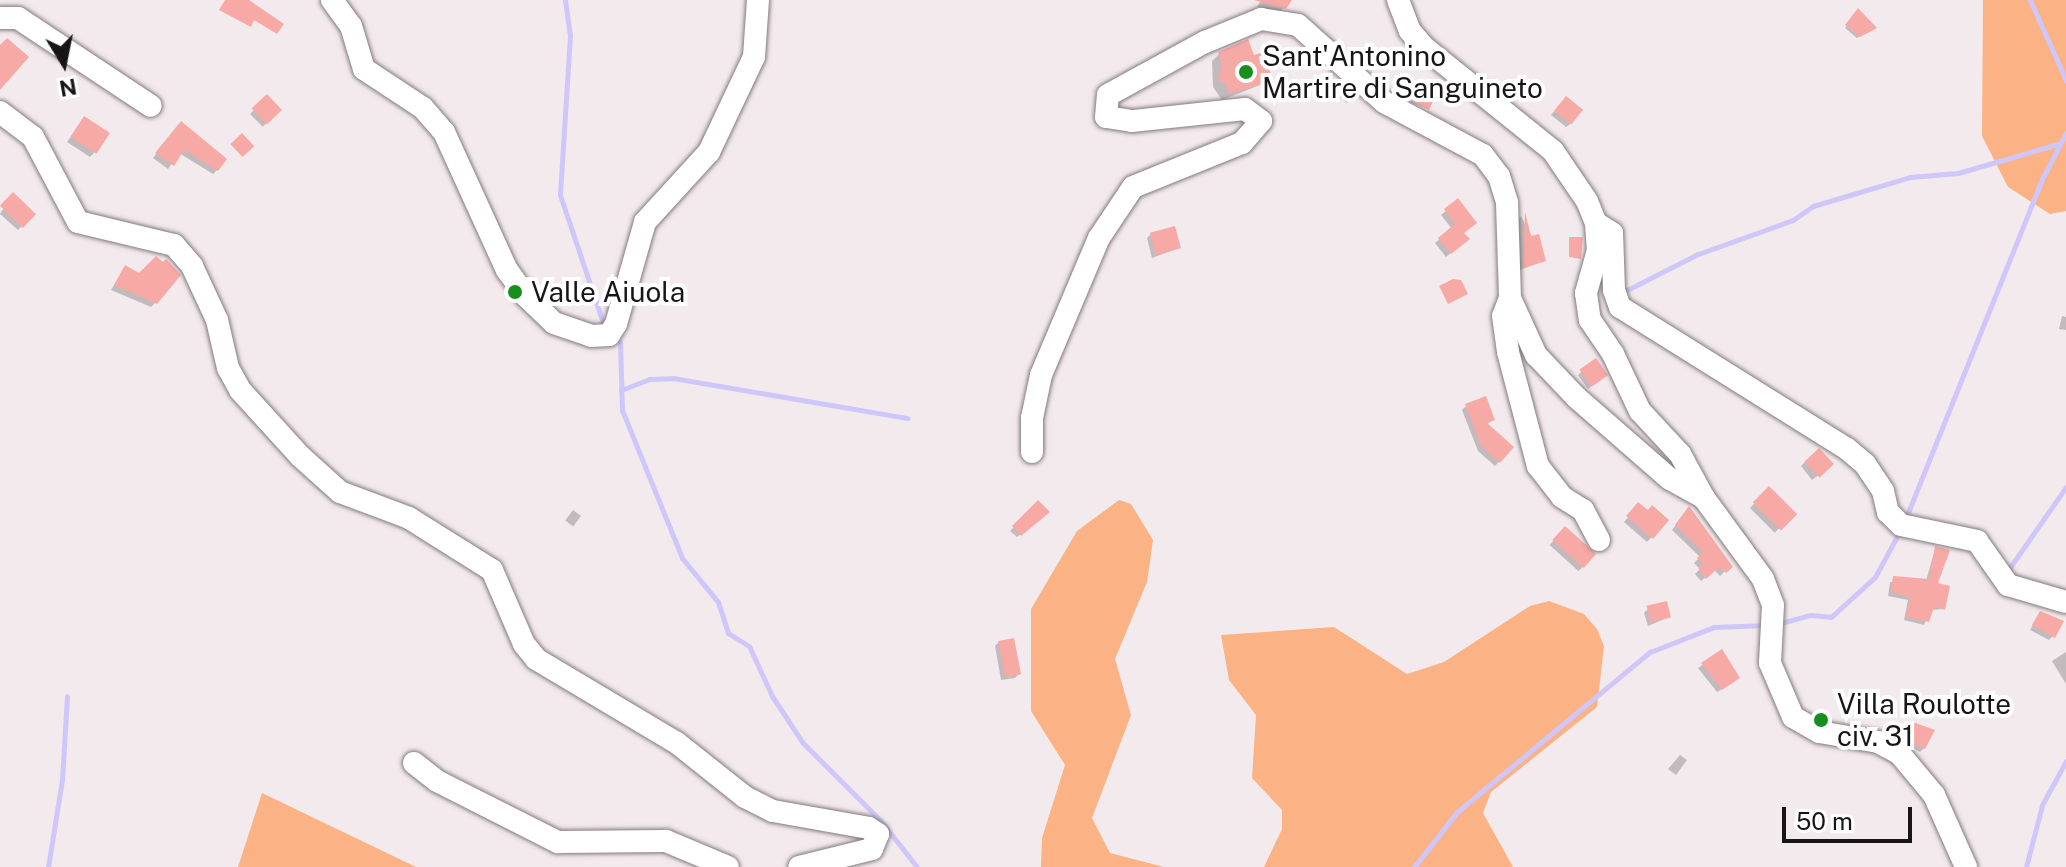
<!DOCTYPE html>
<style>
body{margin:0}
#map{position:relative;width:2066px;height:867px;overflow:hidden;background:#f3eaed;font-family:"Public Sans",sans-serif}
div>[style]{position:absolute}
.green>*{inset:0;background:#fbb285}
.shadow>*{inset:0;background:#0003;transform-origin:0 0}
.stream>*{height:5px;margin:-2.5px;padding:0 2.5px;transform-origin:2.5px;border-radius:2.5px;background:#cfc7f9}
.building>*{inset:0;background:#f7a9a5;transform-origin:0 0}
.roads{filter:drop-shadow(0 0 2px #827a7d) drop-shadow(0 0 2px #827a7d)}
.minor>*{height:22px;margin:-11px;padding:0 11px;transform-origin:11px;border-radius:11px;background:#fff}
.dots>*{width:22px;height:22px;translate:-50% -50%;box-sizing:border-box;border:4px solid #fff;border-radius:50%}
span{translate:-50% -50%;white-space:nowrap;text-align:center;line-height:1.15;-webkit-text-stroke:8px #fff;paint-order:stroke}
.poi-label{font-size:28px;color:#181516}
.left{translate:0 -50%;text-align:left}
.north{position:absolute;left:24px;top:24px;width:80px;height:80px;-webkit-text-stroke:6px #fff;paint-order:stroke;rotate:170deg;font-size:22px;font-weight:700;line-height:32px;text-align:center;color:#181516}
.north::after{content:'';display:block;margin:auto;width:28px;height:36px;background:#181516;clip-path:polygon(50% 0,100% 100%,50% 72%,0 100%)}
.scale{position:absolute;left:1782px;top:807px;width:130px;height:36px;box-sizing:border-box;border:4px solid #181516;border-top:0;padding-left:10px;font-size:24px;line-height:28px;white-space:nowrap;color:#181516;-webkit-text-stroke:6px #fff;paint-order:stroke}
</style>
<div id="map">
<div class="green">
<div style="clip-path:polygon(1983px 0,2066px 0,2066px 211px,2050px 214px,2008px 187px,1982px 136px)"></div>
<div style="clip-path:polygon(1119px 500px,1131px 504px,1153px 540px,1147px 582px,1115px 659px,1131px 715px,1092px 818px,1110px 853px,1164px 867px,1041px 867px,1042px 838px,1065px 765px,1031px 711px,1031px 609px,1077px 531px)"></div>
<div style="clip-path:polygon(1549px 601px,1584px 614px,1597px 629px,1604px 646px,1597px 707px,1491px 792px,1483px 813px,1513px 867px,1264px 867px,1282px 829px,1282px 810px,1252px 778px,1256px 715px,1229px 680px,1221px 635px,1334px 627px,1407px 674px,1444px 662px,1530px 606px)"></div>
<div style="clip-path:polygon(262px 793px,416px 867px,238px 867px)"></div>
</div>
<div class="shadow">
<div style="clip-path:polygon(1261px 0,1289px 0,1280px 12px,1257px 7px)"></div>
<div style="clip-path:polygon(1858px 11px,1873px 30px,1857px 38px,1845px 28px)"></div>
<div style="clip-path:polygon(1219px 54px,1252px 58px,1270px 81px,1222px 100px,1213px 87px,1212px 61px)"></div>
<div style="clip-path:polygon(1402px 88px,1428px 109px,1397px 97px)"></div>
<div style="clip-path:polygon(1346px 89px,1353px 96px,1347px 103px,1339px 97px)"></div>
<div style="left:267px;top:97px;width:18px;height:24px;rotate:45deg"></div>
<div style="clip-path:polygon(1566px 98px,1570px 124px,1566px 127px,1551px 115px)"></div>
<div style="clip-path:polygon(81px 122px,94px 153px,90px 157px,67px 142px)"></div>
<div style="clip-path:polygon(177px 128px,217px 170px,213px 174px,179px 153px,168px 169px,153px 158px)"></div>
<div style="clip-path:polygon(13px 194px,34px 214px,18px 230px,0 214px)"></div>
<div style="clip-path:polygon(1458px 201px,1463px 243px,1446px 257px,1435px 243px,1452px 229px,1441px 215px)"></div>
<div style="clip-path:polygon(1521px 216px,1544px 261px,1520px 270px,1518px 219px)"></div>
<div style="clip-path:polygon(1151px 234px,1179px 248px,1152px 258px,1147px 238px)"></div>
<div style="clip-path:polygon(125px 268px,155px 303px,151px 307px,111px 290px)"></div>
<div style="clip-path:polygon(2062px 316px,2066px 317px,2066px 330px,2059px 329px)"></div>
<div style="clip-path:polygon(1582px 371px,1601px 379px,1588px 389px,1578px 375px)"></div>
<div style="clip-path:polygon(1466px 406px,1493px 420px,1486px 425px,1511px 448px,1495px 466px,1478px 451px,1462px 410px)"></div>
<div style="clip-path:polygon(1805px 462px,1828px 468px,1812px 480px,1801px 466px)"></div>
<div style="left:1769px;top:489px;width:35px;height:27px;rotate:45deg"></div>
<div style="clip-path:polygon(1038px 503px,1047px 512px,1017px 537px,1010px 531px)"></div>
<div style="clip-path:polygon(1639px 505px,1667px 521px,1647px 542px,1624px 522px)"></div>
<div style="left:573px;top:510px;width:10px;height:13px;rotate:37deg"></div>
<div style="clip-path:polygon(1685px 512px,1730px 566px,1720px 576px,1714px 570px,1701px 581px,1695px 574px,1700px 569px,1694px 563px,1700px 557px,1672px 530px)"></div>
<div style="left:1565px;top:528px;width:39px;height:23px;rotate:42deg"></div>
<div style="clip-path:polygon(1935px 549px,1935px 585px,1943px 609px,1931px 610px,1924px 625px,1904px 620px,1908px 600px,1888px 596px,1890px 582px,1926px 581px)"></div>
<div style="clip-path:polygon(1648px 609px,1669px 617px,1648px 626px,1644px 613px)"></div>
<div style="clip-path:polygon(2037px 617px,2053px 636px,2049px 640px,2030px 630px)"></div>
<div style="clip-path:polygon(999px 642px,1019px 674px,1015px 678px,1001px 680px,995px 646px)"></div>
<div style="clip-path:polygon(1721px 652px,1734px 682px,1717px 692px,1698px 668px)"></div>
<div style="clip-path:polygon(2066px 652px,2066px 684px,2052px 661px)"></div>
<div style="clip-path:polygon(1910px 723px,1924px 748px,1920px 752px,1899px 741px)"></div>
<div style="clip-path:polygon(1680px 755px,1687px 760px,1676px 775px,1668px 769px)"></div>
</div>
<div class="stream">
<div style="left:565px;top:0;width:35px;rotate:82deg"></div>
<div style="left:570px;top:35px;width:160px;rotate:93.6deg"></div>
<div style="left:560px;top:195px;width:135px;rotate:71.4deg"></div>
<div style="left:2030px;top:0;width:88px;rotate:65.8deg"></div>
<div style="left:1621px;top:293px;width:86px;rotate:-26.9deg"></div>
<div style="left:1698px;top:254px;width:101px;rotate:-19.7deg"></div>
<div style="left:1793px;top:220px;width:24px;rotate:-35deg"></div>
<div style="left:1813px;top:206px;width:101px;rotate:-16.6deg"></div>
<div style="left:1910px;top:177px;width:48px;rotate:-4.8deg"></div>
<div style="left:1958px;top:173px;width:104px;rotate:-16.2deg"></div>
<div style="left:620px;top:342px;width:68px;rotate:88.3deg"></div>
<div style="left:622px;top:410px;width:160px;rotate:67.9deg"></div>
<div style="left:682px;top:558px;width:57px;rotate:50.7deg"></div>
<div style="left:718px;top:602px;width:33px;rotate:72deg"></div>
<div style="left:728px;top:633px;width:25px;rotate:32deg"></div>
<div style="left:749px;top:646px;width:55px;rotate:65.3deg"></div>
<div style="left:772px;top:696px;width:56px;rotate:56.6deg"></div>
<div style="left:803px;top:743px;width:110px;rotate:45deg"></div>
<div style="left:881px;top:821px;width:58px;rotate:52deg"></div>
<div style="left:621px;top:390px;width:30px;rotate:-21deg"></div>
<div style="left:649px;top:379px;width:24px;rotate:-2deg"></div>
<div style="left:673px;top:378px;width:238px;rotate:9.7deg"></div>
<div style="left:1905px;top:520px;width:367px;rotate:-68.1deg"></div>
<div style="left:2042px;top:179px;width:52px;rotate:-62.4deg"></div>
<div style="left:2006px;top:573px;width:105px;rotate:-55.1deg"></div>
<div style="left:1777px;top:624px;width:34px;rotate:-15deg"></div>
<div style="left:1810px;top:615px;width:21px;rotate:5deg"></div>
<div style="left:1831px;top:617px;width:59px;rotate:-42.3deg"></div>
<div style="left:1875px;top:577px;width:55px;rotate:-61.6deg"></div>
<div style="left:48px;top:867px;width:88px;rotate:-80.9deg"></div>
<div style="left:62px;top:780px;width:84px;rotate:-86.6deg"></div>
<div style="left:1414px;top:867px;width:70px;rotate:-52deg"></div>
<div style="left:1457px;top:812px;width:251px;rotate:-39.7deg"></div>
<div style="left:1650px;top:652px;width:69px;rotate:-21.3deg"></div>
<div style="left:1714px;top:627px;width:53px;rotate:-2.2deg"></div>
<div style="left:2026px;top:867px;width:64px;rotate:-75.5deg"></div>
<div style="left:2042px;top:805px;width:50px;rotate:-61.4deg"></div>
</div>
<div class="building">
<div style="clip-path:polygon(225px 0,249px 0,284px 24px,277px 34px,254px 20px,251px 27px,219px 10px)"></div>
<div style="clip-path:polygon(1254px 0,1292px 0,1286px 9px)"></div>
<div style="clip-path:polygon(1858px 8px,1877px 28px,1860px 37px,1845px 25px)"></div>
<div style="clip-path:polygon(7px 38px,29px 57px,0 90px,0 45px)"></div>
<div style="clip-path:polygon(1248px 39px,1254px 55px,1264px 52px,1273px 81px,1229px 94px,1226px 84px,1218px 80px,1222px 65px,1218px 52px)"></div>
<div style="clip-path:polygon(1402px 85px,1434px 99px,1429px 110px,1399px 94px)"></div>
<div style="left:267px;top:94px;width:22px;height:21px;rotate:47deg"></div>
<div style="left:1566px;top:96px;width:22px;height:19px;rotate:39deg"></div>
<div style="left:84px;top:116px;width:31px;height:25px;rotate:33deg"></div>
<div style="clip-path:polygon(181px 121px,227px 159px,218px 171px,184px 150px,174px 166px,155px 153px)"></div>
<div style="left:242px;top:133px;width:18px;height:16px;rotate:47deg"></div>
<div style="left:13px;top:192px;width:32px;height:19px;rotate:44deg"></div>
<div style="clip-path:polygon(1458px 198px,1477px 223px,1464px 233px,1470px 239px,1451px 254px,1438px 238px,1455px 224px,1444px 209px)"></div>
<div style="clip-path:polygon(1525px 212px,1531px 236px,1539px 234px,1546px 261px,1523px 268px)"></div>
<div style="left:1175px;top:226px;width:23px;height:26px;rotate:75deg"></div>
<div style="clip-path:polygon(1569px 237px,1583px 237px,1581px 259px,1569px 257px)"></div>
<div style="clip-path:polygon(156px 256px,163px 262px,166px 259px,181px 275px,157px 304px,114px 285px,125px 265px,139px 273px)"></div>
<div style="clip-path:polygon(1453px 279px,1461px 280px,1468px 294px,1448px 304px,1439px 286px)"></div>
<div style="left:1596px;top:358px;width:21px;height:20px;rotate:55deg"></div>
<div style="clip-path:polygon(1486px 396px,1495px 420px,1487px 423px,1514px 447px,1500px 463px,1481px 446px,1465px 404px)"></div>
<div style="left:1819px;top:448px;width:22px;height:20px;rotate:47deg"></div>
<div style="left:1769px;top:486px;width:40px;height:23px;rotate:45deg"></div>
<div style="clip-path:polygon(1038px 500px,1050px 512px,1021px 536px,1012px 526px)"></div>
<div style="clip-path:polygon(1638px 502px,1648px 510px,1652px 505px,1669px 520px,1653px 539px,1626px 516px)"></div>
<div style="clip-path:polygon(1689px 506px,1733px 567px,1726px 573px,1719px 567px,1706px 579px,1698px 568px,1703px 564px,1697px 558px,1703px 552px,1675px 525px)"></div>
<div style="left:1565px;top:526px;width:42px;height:19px;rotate:42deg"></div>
<div style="clip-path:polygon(1935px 546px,1950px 550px,1938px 583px,1950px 586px,1945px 610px,1934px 607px,1929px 622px,1906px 617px,1910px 597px,1891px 592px,1893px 576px,1929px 579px)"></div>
<div style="left:1667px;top:601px;width:17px;height:21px;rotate:77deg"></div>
<div style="clip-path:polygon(2040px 611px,2064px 621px,2055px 638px,2032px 625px)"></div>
<div style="left:1014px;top:638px;width:37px;height:16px;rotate:79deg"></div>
<div style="clip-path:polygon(1722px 649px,1740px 678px,1722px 690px,1701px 663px)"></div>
<div style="clip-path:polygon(1910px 721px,1935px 730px,1925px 749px,1902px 737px)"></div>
</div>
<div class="roads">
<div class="minor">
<div style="left:332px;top:0;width:32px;rotate:54deg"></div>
<div style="left:351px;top:26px;width:45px;rotate:73.2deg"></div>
<div style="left:364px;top:69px;width:71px;rotate:33.5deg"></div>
<div style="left:423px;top:108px;width:32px;rotate:49deg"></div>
<div style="left:444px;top:132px;width:152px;rotate:65.5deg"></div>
<div style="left:507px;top:270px;width:32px;rotate:54deg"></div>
<div style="left:526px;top:296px;width:39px;rotate:44deg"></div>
<div style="left:554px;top:323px;width:39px;rotate:19deg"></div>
<div style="left:591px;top:336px;width:18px;rotate:-3deg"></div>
<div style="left:609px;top:335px;width:13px;rotate:-58deg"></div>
<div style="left:616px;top:324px;width:106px;rotate:-74.1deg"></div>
<div style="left:645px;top:222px;width:95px;rotate:-47.6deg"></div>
<div style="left:709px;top:152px;width:105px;rotate:-64.7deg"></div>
<div style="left:754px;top:57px;width:57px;rotate:-86deg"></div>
<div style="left:1398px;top:0;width:33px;rotate:69deg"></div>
<div style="left:1410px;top:31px;width:23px;rotate:49deg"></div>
<div style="left:1425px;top:48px;width:164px;rotate:38.8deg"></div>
<div style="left:1553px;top:151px;width:60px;rotate:55.8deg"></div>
<div style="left:1587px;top:201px;width:24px;rotate:68deg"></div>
<div style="left:1596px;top:223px;width:27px;rotate:86deg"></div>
<div style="left:1598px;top:250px;width:45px;rotate:105.6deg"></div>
<div style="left:1586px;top:293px;width:27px;rotate:82deg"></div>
<div style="left:1590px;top:320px;width:41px;rotate:55.9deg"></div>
<div style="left:1613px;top:354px;width:63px;rotate:64.7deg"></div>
<div style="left:1640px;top:411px;width:59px;rotate:47.1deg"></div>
<div style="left:1680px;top:454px;width:50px;rotate:61.4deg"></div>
<div style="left:1704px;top:498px;width:100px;rotate:53.9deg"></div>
<div style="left:1763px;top:579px;width:28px;rotate:69deg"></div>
<div style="left:1773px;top:605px;width:58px;rotate:93deg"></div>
<div style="left:1770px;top:663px;width:59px;rotate:66.9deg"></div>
<div style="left:1793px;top:717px;width:30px;rotate:30deg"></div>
<div style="left:1819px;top:732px;width:60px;rotate:9.6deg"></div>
<div style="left:1878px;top:742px;width:24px;rotate:28deg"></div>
<div style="left:1899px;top:753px;width:55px;rotate:50.2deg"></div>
<div style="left:1934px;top:795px;width:79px;rotate:66deg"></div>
<div style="left:0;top:18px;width:18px"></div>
<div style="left:18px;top:18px;width:159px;rotate:33.5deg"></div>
<div style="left:0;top:112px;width:41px;rotate:37.1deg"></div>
<div style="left:33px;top:137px;width:96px;rotate:62.1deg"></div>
<div style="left:78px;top:222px;width:99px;rotate:13.5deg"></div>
<div style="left:174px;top:245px;width:28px;rotate:49deg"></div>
<div style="left:192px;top:266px;width:60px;rotate:65.2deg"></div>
<div style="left:217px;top:320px;width:49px;rotate:77.1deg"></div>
<div style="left:228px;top:368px;width:25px;rotate:61deg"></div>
<div style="left:240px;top:390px;width:89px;rotate:47.7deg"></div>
<div style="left:300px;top:456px;width:54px;rotate:42deg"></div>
<div style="left:340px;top:492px;width:74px;rotate:20.6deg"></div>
<div style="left:409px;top:518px;width:98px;rotate:32.1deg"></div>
<div style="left:492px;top:570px;width:81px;rotate:66.6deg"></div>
<div style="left:524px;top:644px;width:19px;rotate:51deg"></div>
<div style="left:536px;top:659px;width:164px;rotate:30.8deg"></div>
<div style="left:677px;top:743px;width:87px;rotate:38.5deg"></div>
<div style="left:745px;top:797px;width:31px;rotate:27deg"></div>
<div style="left:773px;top:811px;width:97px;rotate:10deg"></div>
<div style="left:869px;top:828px;width:11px;rotate:34deg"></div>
<div style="left:878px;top:834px;width:16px;rotate:112deg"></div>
<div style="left:872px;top:849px;width:75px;rotate:166.1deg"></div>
<div style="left:1596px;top:223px;width:19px;rotate:32deg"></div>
<div style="left:1612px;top:233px;width:57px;rotate:88deg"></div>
<div style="left:1614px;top:290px;width:18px;rotate:71deg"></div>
<div style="left:1620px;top:307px;width:266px;rotate:32deg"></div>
<div style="left:1846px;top:448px;width:25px;rotate:40deg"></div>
<div style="left:1865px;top:464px;width:32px;rotate:56deg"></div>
<div style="left:1883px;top:491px;width:22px;rotate:77deg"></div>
<div style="left:1888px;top:512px;width:18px;rotate:45deg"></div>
<div style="left:1901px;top:525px;width:78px;rotate:11.9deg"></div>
<div style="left:1977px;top:541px;width:54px;rotate:54.8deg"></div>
<div style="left:2008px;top:585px;width:60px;rotate:16.3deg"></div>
<div style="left:1510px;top:298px;width:19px;rotate:111deg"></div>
<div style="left:1503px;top:316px;width:36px;rotate:82deg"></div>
<div style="left:1508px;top:352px;width:118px;rotate:75.3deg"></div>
<div style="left:1538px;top:466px;width:39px;rotate:52deg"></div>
<div style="left:1562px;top:497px;width:25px;rotate:32deg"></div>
<div style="left:1583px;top:510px;width:34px;rotate:62deg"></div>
<div style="left:1032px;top:452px;width:34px;rotate:-90deg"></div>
<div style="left:1032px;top:418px;width:44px;rotate:-78.2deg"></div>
<div style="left:1041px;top:375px;width:149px;rotate:-67.1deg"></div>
<div style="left:1099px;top:238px;width:61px;rotate:-56.3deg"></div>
<div style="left:1133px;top:187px;width:118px;rotate:-22deg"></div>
<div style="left:1242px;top:143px;width:29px;rotate:-49deg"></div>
<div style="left:1261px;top:121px;width:20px;rotate:-143deg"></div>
<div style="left:1245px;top:109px;width:114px;rotate:173.9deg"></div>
<div style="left:1132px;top:121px;width:26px;rotate:-171deg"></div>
<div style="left:1106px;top:117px;width:22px;rotate:-85deg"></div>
<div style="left:1108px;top:95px;width:111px;rotate:-28.7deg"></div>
<div style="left:1205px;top:42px;width:61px;rotate:-22.3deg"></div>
<div style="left:1261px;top:19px;width:37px;rotate:9deg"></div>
<div style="left:1298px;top:25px;width:115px;rotate:41.8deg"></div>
<div style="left:1384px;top:102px;width:112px;rotate:28.2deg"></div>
<div style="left:1483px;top:155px;width:26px;rotate:53deg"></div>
<div style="left:1499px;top:176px;width:28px;rotate:73deg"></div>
<div style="left:1507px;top:203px;width:95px;rotate:88.2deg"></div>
<div style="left:1510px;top:298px;width:63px;rotate:65.5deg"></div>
<div style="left:1536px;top:355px;width:59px;rotate:46.4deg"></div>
<div style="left:1577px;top:398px;width:123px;rotate:41.1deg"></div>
<div style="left:1670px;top:479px;width:39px;rotate:29deg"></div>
<div style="left:414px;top:763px;width:29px;rotate:38deg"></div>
<div style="left:437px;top:781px;width:136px;rotate:26.8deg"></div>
<div style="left:558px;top:842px;width:108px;rotate:-0.5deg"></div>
<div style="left:666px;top:841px;width:67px;rotate:22.8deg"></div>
</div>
</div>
<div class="dots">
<div style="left:1246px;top:72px;background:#168f1c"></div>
<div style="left:515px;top:292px;background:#168f1c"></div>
<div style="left:1821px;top:720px;background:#168f1c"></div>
</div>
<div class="poi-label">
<span class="left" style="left:1262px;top:72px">Sant'Antonino<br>Martire di Sanguineto</span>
<span class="left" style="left:531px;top:292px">Valle Aiuola</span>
<span class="left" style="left:1837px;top:720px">Villa Roulotte<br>civ. 31</span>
</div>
<div class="north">N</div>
<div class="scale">50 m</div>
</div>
